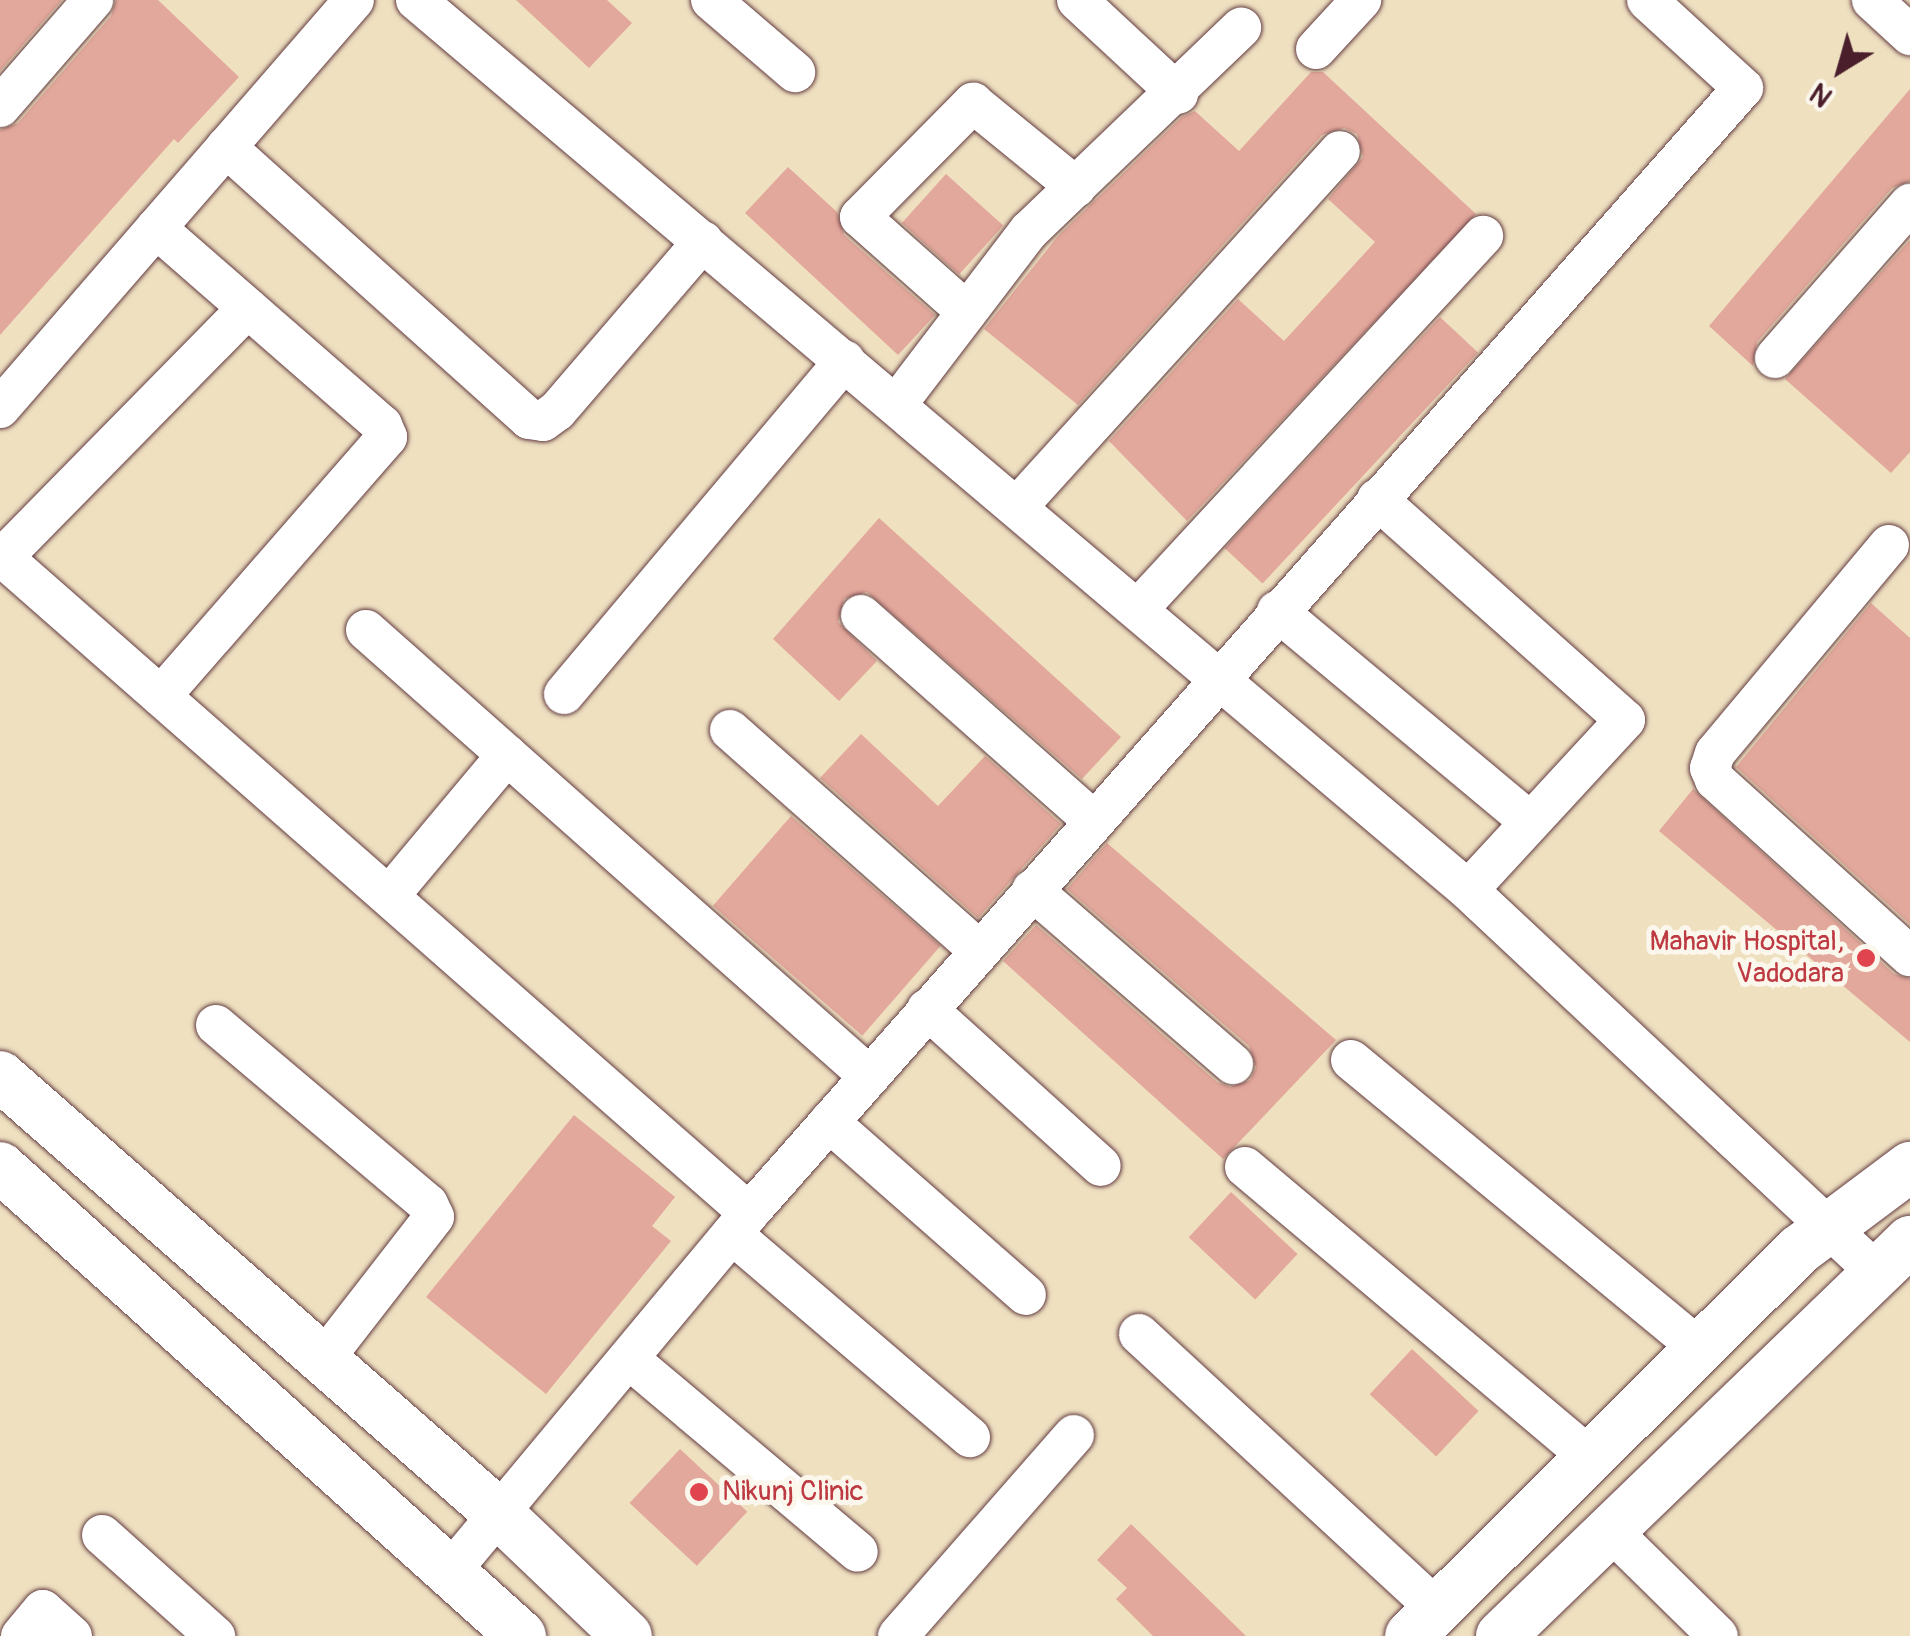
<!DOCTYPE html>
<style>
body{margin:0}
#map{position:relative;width:1910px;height:1636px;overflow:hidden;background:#efe0c0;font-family:Pangolin,sans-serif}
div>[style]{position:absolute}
.building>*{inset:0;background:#e3a89c;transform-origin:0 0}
.roads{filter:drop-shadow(0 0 2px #633c41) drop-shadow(0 0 2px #633c41)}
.minor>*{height:40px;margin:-20px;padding:0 20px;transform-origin:20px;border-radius:20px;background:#fff}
.tertiary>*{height:50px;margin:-25px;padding:0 25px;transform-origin:25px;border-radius:25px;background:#fff}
.dots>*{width:28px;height:28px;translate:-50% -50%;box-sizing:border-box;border:5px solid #fbf7ec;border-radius:50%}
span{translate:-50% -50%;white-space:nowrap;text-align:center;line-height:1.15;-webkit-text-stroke:10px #fbf7ec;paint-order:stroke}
.health-label{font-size:28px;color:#be3a42}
.right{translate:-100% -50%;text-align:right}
.left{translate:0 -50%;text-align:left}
.north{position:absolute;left:1790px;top:20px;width:100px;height:100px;-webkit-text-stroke:8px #fbf7ec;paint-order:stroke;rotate:217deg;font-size:28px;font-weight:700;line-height:40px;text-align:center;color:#4a1f2b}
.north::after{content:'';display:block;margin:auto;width:35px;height:45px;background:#4a1f2b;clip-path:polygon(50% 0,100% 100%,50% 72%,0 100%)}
</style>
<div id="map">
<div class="building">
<div style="clip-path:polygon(0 0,62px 0,0 71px)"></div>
<div style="clip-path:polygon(116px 0,158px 0,239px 77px,178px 143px,174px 139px,0 335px,0 130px,18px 123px,111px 16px)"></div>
<div style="clip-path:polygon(516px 0,607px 0,632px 23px,589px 68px)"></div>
<div style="clip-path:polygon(1311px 72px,1323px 72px,1476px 214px,1187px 521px,1109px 441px,1238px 299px,1284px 341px,1375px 242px,1328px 199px,1363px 157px,1357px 134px,1344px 128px,1322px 135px,1078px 405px,984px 329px,1058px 236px,1182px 117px,1195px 111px,1239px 151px)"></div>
<div style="clip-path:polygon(1910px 89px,1910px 181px,1892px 188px,1757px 342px,1753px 366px,1709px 326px)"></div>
<div style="clip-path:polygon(788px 167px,837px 212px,844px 235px,935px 315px,898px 355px,745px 213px)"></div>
<div style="left:946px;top:174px;width:77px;height:66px;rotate:42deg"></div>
<div style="clip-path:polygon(1910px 240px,1910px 452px,1891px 473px,1785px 379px)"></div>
<div style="left:1440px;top:317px;width:52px;height:316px;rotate:43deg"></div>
<div style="clip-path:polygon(879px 518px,1121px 737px,1082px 779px,867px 592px,844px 599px,838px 622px,877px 661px,839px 701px,773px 639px)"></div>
<div style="clip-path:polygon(1871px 603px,1910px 638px,1910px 924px,1736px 767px)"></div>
<div style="clip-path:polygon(861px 734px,938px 806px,985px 756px,1061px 824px,978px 918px,820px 778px)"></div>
<div style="clip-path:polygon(1693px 789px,1894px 974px,1910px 979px,1910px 1042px,1659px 831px)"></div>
<div style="left:791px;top:816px;width:198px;height:119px;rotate:41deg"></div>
<div style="clip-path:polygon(1107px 843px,1336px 1040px,1223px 1159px,1003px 961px,1036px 925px,1217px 1082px,1230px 1087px,1250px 1080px,1256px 1068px,1249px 1046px,1067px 889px)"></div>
<div style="clip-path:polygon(574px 1115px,675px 1197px,652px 1226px,671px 1241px,546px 1394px,426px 1297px)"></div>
<div style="left:1231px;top:1192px;width:91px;height:62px;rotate:43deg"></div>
<div style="left:1412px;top:1349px;width:91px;height:62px;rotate:43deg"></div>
<div style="left:680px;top:1449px;width:92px;height:74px;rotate:43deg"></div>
<div style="clip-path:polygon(1131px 1524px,1246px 1636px,1153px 1636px,1116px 1599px,1127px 1588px,1097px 1560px)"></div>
</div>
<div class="roads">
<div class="minor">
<div style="left:416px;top:0;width:1378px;rotate:40.23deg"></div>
<div style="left:1468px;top:890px;width:558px;rotate:43.11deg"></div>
<div style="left:711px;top:0;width:111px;rotate:40.6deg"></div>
<div style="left:1077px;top:0;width:138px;rotate:42.9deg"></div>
<div style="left:1872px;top:0;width:52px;rotate:42.6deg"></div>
<div style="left:1316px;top:49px;width:67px;rotate:-47.4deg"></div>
<div style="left:0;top:107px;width:142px;rotate:-49deg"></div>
<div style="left:226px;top:147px;width:407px;rotate:41.9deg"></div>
<div style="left:529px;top:419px;width:14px;rotate:8deg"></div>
<div style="left:543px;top:421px;width:17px;rotate:-36deg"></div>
<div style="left:557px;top:411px;width:224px;rotate:-49.3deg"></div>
<div style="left:156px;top:228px;width:300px;rotate:41.1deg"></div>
<div style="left:382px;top:425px;width:13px;rotate:67deg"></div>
<div style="left:387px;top:437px;width:344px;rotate:131.1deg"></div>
<div style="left:967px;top:312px;width:143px;rotate:-138.4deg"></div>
<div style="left:860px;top:217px;width:161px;rotate:-45.3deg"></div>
<div style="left:973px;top:103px;width:133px;rotate:39.2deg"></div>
<div style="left:1775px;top:358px;width:205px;rotate:-48.8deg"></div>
<div style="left:897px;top:404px;width:218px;rotate:-52.7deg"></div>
<div style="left:1029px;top:231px;width:294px;rotate:-43.8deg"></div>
<div style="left:0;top:408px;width:540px;rotate:-49.05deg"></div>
<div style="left:1377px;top:499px;width:332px;rotate:41.7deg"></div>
<div style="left:1625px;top:720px;width:231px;rotate:132.7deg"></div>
<div style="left:1018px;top:506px;width:479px;rotate:-47.8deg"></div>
<div style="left:1889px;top:545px;width:271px;rotate:129.9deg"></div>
<div style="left:1715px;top:753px;width:16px;rotate:108deg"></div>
<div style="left:1710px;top:768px;width:13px;rotate:67deg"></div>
<div style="left:1715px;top:780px;width:263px;rotate:42.1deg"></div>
<div style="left:0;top:555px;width:997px;rotate:41.3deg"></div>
<div style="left:3px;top:557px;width:349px;rotate:-45.5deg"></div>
<div style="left:1139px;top:608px;width:507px;rotate:-47.24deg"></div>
<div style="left:1277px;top:611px;width:329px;rotate:39.8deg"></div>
<div style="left:861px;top:615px;width:310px;rotate:41.5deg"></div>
<div style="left:366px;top:630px;width:672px;rotate:41.56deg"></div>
<div style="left:564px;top:694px;width:436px;rotate:-49.9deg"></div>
<div style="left:730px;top:730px;width:332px;rotate:41.5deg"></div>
<div style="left:1032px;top:890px;width:266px;rotate:40.9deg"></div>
<div style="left:389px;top:896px;width:184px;rotate:-50.1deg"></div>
<div style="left:927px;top:1009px;width:234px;rotate:42.1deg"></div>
<div style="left:216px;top:1025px;width:277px;rotate:40.2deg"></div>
<div style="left:428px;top:1204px;width:14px;rotate:65deg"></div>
<div style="left:434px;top:1217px;width:181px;rotate:127.8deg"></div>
<div style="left:1351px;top:1060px;width:452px;rotate:39.6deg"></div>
<div style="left:829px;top:1122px;width:262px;rotate:41.3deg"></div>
<div style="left:1245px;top:1167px;width:450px;rotate:40.1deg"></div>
<div style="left:732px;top:1234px;width:313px;rotate:40.5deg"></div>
<div style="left:1139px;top:1334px;width:405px;rotate:42.7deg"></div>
<div style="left:629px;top:1359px;width:299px;rotate:40.1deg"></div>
<div style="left:1610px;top:1530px;width:151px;rotate:44.5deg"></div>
<div style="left:102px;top:1535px;width:152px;rotate:41.8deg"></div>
<div style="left:450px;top:1572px;width:467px;rotate:-50.2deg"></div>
<div style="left:749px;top:1213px;width:1501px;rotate:-48.54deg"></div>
<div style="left:1743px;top:88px;width:130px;rotate:-137.5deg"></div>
<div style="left:21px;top:1636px;width:34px;rotate:-50deg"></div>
<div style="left:43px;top:1610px;width:39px;rotate:42deg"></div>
<div style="left:898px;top:1636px;width:267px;rotate:-48.8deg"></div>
</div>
<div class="tertiary">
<div style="left:0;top:1076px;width:663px;rotate:41.27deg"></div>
<div style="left:498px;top:1513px;width:178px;rotate:43.6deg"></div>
<div style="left:0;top:1167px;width:701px;rotate:41.99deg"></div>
<div style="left:1410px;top:1636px;width:548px;rotate:-44.78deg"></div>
<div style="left:1799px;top:1250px;width:139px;rotate:-36.8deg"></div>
<div style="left:1501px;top:1636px;width:569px;rotate:-44deg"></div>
</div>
</div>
<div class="dots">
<div style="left:1866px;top:958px;background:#e0444e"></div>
<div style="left:699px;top:1492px;background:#e0444e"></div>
</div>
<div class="health-label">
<span class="right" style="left:1844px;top:958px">Mahavir Hospital,<br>Vadodara</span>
<span class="left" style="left:722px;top:1492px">Nikunj Clinic</span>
</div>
<div class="north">N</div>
</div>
